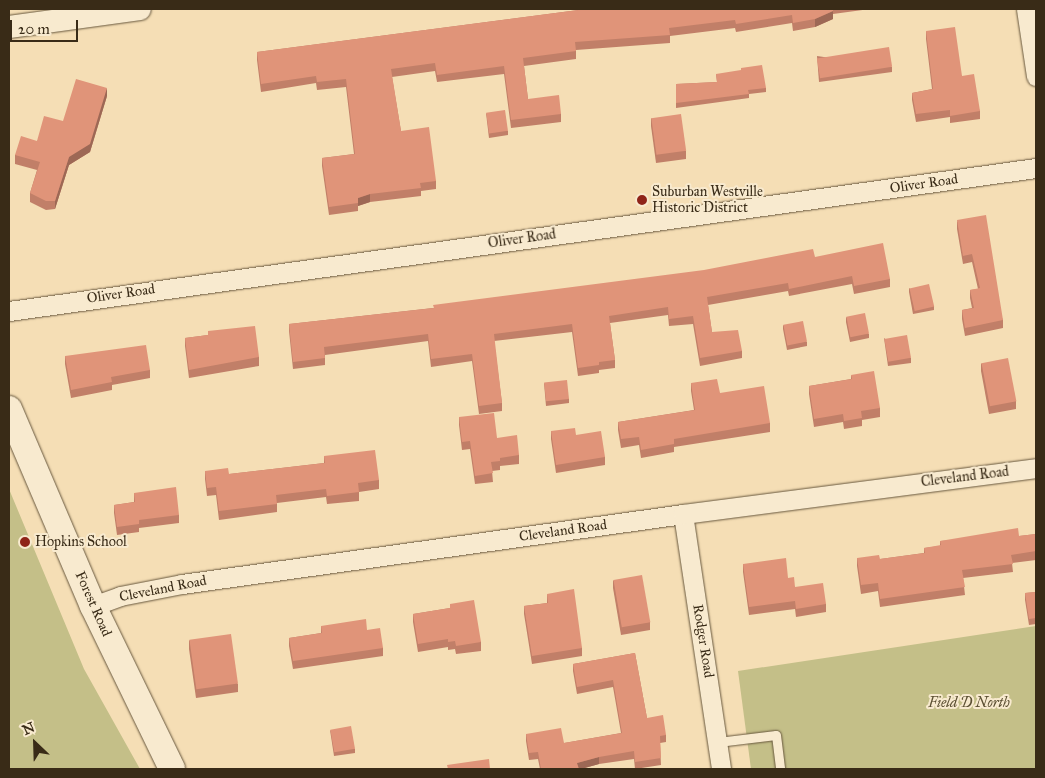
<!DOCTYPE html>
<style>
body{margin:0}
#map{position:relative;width:1045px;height:778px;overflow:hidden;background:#f5deb5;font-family:"IM FELL Great Primer",serif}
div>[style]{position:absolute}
.green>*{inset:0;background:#c4bf88}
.roads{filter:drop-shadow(0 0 1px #68583e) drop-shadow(0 0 1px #68583e)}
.service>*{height:9px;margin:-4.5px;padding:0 4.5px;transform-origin:4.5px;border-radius:4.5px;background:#f8eacf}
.minor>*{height:19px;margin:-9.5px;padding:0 9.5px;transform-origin:9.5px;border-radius:9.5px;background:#f8eacf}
.tertiary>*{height:22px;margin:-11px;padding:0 11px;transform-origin:11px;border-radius:11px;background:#f8eacf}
.secondary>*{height:26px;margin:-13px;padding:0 13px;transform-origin:13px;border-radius:13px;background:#f8eacf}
.wall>*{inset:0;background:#c17f68}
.shaded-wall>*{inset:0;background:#9d6855}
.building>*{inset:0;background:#e09479;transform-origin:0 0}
.dots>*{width:14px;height:14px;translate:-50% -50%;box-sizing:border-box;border:2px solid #f8eacf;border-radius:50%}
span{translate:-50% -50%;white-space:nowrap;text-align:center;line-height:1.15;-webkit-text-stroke:4px #f8eacf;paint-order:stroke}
.street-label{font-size:14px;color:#392b17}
.poi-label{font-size:14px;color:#392b17}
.left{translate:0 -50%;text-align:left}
.park-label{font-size:14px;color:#5c5033;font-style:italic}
.frame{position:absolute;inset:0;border:10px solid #392b17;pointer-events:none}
.north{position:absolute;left:10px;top:718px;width:50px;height:50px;-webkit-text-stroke:4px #f8eacf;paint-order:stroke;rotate:336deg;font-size:14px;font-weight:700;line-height:20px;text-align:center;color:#392b17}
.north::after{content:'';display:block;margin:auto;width:18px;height:22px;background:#392b17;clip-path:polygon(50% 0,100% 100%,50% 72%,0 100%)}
.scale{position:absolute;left:10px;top:20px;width:68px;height:22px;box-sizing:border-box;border:2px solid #392b17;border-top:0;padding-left:6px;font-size:15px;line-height:18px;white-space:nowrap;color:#392b17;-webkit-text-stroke:4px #f8eacf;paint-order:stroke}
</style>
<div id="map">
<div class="green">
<div style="clip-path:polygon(9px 489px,84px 669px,140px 769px,9px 769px)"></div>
<div style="clip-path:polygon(1036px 626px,1036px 769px,751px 769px,738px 671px)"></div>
</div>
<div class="roads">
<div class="service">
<div style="left:718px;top:742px;width:58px;rotate:-6.9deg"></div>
<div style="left:776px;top:735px;width:34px;rotate:83deg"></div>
</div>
<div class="minor">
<div style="left:1026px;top:9px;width:68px;rotate:81.5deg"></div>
<div style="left:9px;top:311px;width:1037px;rotate:-7.93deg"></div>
<div style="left:683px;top:514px;width:258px;rotate:81.5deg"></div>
<div style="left:93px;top:606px;width:29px;rotate:-20deg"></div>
<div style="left:120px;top:596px;width:63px;rotate:-11deg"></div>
<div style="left:182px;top:584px;width:506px;rotate:-7.95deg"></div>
<div style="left:683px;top:514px;width:356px;rotate:-7.4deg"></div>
</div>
<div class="tertiary">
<div style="left:9px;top:27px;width:132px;rotate:-7.8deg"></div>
</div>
<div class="secondary">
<div style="left:9px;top:409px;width:214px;rotate:66.9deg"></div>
<div style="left:93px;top:606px;width:181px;rotate:64.1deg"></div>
</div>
</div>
<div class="wall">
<div style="clip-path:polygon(586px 9px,870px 9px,833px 14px,833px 19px,815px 27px,793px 31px,792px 23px,736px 32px,735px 28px,670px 36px,670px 43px,576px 50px,576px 59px,524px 66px,528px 99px,561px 114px,561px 122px,511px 128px,504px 74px,437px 82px,435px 71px,392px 77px,401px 131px,436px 181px,436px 189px,421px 191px,421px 196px,370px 202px,358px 206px,358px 211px,329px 215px,322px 166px,322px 158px,354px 154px,346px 87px,317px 90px,316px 83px,261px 92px,257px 60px,257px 52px)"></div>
<div style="clip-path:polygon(926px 31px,962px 76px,980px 111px,980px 119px,950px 123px,950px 117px,916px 122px,912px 100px,912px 93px,932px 89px,926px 39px)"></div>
<div style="clip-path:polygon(817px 56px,892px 67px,892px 72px,819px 82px)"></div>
<div style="clip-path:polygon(716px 74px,766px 88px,766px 92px,749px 94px,749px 98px,676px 108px,676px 84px,717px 82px)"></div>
<div style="clip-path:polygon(107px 96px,90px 152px,69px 165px,55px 209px,46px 210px,30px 202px,30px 193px,37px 170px,15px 164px,15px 155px)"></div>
<div style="clip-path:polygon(486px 113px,508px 131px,508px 135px,489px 138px)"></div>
<div style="clip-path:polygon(651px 118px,686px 151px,686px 159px,656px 163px,651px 126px)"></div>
<div style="clip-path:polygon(957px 220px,1003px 320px,1003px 328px,965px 336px,962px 319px,962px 310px,972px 308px,970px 298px,970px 290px,978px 289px,972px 262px,963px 264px,957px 229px)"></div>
<div style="clip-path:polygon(815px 257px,890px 279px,890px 287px,854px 294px,852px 284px,789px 296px,788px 291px,708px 305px,712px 332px,742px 351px,742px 358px,700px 366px,693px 324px,669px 326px,668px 315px,610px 323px,615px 360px,615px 368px,599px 370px,599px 373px,578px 376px,572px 332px,494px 341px,502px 403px,502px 411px,479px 414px,472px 361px,431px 367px,428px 341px,325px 355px,325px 365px,293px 369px,289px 331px,289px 324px,433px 308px)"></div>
<div style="clip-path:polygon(909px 288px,934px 306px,934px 310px,913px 314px,909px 292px)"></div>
<div style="clip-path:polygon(846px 317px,869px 334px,869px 338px,850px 342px,846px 322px)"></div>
<div style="clip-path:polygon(783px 325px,807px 342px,807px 346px,787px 350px,783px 329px)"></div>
<div style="clip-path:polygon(208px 331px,259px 357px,259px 366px,189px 378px,185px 346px,185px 338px,208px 335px)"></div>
<div style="clip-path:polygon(884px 338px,911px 358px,911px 363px,888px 366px)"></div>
<div style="clip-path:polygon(65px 356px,150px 370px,150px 378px,112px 385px,112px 390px,71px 398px,65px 364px)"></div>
<div style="clip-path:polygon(981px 363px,1016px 401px,1016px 409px,989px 414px,981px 371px)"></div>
<div style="clip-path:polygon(851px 375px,880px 408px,880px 417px,862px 420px,862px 426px,844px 429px,843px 422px,814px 427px,809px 394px,809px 386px,851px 379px)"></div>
<div style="clip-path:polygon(544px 383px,569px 399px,569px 403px,546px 406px)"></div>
<div style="clip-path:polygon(691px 383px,720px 393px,770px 423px,770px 432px,674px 447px,674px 452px,641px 458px,639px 445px,621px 448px,618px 430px,618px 422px,694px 410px,691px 391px)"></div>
<div style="clip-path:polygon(459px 417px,497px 438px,519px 455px,519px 464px,500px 466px,500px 470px,492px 471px,493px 482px,475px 484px,470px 449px,462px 450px,459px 425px)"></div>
<div style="clip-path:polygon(551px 431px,576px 435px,605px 457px,605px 465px,556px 473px,551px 439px)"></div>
<div style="clip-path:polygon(324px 456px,379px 480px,379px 489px,359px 492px,359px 501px,327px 504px,326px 497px,277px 503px,277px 512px,219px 520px,216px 495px,207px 496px,205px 479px,205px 471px,229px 474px,324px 463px)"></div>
<div style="clip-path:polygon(134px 493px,179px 515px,179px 523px,139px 528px,139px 532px,117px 535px,114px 513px,114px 505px,134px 502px)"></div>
<div style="clip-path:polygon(1036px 534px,1036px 560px,1012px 563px,1013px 572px,963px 578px,965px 595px,880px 607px,878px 591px,861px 594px,857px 566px,857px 558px,880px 559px,924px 553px,924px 548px,940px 546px,940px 541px,1019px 536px)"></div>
<div style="clip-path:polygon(743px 564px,788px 578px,795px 587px,826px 604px,826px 612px,796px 617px,795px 609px,749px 615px,743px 572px)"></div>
<div style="clip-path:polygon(613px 580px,650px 622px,650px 630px,621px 635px,613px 588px)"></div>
<div style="clip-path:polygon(1036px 592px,1036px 624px,1029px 625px,1025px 600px,1025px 593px)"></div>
<div style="clip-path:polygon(547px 594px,582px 648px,582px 656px,532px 664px,524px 614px,524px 606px,547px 603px)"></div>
<div style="clip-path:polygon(450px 604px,481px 642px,481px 651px,456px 654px,455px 649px,448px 650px,448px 647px,418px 652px,413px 622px,413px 614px,450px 608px)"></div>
<div style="clip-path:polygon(321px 626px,367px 630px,383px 648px,383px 656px,293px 669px,289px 646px,289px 638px,321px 633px)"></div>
<div style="clip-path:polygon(189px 640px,238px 684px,238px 692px,196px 698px,189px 649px)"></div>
<div style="clip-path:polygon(635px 653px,647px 718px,666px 735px,666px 742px,660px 743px,661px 765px,635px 769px,634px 759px,599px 764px,581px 769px,540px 769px,538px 759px,529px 760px,526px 741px,526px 734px,564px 743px,621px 733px,613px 687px,577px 694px,573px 671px,573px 664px)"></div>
<div style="clip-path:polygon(330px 730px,355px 749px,355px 753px,334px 756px)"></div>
</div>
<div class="shaded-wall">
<div style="clip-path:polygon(833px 11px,833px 19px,815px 27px,815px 19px)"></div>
<div style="clip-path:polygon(107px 88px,107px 96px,90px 152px,69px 165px,55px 209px,55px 201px,69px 157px)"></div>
<div style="clip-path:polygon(370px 194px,370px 202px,358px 206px,358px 198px)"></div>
<div style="clip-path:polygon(599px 757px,599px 764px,581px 769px,577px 769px,577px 763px)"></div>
</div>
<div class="building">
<div style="clip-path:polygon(586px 9px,833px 9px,833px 11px,815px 19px,793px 23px,792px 15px,736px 24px,735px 20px,669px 28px,670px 35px,575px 42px,576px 51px,523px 58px,528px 99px,559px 95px,561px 114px,511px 120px,504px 66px,437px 75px,435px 63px,391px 69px,401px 131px,429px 127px,436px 181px,420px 183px,421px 188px,370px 194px,358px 198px,358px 203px,329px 207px,322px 158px,355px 154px,346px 79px,317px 82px,316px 76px,261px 84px,257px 52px)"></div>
<div style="clip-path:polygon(955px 27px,962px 76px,974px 74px,980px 111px,950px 116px,950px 110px,916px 114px,912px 93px,933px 89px,926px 31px)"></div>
<div style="left:889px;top:47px;width:20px;height:73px;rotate:81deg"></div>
<div style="clip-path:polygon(762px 65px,766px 88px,748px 90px,749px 94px,676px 103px,676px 84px,717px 82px,716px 74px,741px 70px,741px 68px)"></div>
<div style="clip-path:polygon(76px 79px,107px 88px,90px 144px,69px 157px,55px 201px,46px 201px,30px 193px,40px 162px,15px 155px,21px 136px,37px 141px,44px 116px,63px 121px)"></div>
<div style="left:505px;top:110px;width:21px;height:19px;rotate:82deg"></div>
<div style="left:681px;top:114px;width:37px;height:30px;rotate:82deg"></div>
<div style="clip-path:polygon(986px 215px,1003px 320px,965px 328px,962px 310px,974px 308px,970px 290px,980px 288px,972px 254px,963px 256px,957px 220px)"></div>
<div style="clip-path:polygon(883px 243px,890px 279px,854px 286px,852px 276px,789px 289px,788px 283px,707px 297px,712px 332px,738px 330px,742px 351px,700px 358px,693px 316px,669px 319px,668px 307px,609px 316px,615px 360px,599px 362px,599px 365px,578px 368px,572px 324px,494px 334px,502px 403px,479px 406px,472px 354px,431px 359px,428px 334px,324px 347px,325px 358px,293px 362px,289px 324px,434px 308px,433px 305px,704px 270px,813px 249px,815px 257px)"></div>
<div style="left:929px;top:284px;width:23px;height:20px;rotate:77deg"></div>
<div style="left:865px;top:313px;width:21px;height:19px;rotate:79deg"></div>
<div style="left:803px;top:321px;width:21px;height:20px;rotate:79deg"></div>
<div style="clip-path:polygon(255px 326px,259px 357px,189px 370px,185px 338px,208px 335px,208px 331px)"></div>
<div style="left:907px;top:335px;width:23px;height:23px;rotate:80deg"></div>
<div style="clip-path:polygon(146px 345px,150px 370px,111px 377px,112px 382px,71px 390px,65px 356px)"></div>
<div style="left:1008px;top:358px;width:44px;height:27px;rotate:79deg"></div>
<div style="clip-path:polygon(874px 371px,880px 408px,861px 411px,862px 418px,844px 421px,843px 414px,814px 419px,809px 386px,852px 379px,851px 375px)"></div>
<div style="clip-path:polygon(717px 379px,720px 393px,764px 386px,770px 423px,674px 439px,674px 444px,641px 450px,639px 437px,621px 439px,618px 422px,695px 410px,691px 383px)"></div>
<div style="left:567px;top:380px;width:19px;height:23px;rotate:84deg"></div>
<div style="clip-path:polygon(494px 413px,497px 438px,517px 435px,519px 455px,500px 458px,500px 461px,491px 462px,493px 473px,475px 476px,470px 441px,462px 442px,459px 417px)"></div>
<div style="clip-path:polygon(575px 428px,576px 435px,601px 431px,605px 457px,556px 465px,551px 431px)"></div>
<div style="clip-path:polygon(375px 450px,379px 480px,358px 483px,359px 492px,327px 496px,326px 489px,276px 495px,277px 504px,219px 511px,216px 487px,207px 488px,205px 471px,228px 468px,229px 474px,325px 463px,324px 456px)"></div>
<div style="clip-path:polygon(176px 487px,179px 515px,139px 520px,139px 524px,117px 527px,114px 505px,135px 502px,134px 493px)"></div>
<div style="clip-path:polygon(1018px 528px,1019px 536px,1036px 534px,1036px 551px,1011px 555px,1013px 564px,962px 570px,965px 587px,880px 599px,878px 583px,861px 585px,857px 558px,879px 555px,880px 559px,925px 553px,924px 548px,941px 545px,940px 541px)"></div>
<div style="clip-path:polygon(786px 558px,788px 578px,794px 577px,795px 587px,823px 583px,826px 604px,796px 609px,795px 601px,749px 607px,743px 564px)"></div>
<div style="left:642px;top:575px;width:48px;height:29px;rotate:80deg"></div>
<div style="clip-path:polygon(574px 589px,582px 648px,532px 656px,524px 606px,548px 603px,547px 594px)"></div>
<div style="clip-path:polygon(1036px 592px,1036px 618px,1029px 619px,1025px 593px)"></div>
<div style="clip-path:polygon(474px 600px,481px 642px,456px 646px,455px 641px,448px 642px,448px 639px,418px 644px,413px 614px,450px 608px,450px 604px)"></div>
<div style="clip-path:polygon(366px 619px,367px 630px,380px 628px,383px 648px,293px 661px,289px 638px,322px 633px,321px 626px)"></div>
<div style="left:231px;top:634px;width:50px;height:42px;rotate:82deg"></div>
<div style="clip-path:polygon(635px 653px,647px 718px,663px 715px,666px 735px,660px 736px,661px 758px,635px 762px,634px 751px,599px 757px,577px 763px,579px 769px,541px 769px,538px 752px,529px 753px,526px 734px,561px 728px,564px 743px,622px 733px,613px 680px,577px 687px,573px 664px)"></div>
<div style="left:351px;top:726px;width:23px;height:21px;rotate:80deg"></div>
<div style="clip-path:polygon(489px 759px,490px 769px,448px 769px,447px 765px)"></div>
<div style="clip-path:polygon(268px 768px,269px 769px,259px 769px)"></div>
</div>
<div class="dots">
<div style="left:642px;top:200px;background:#8f2418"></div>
<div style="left:25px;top:542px;background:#8f2418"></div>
</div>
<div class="street-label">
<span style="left:924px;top:184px;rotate:-8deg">Oliver Road</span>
<span style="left:522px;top:239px;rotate:-8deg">Oliver Road</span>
<span style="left:121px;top:294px;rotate:-8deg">Oliver Road</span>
<span style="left:965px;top:477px;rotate:-7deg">Cleveland Road</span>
<span style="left:563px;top:531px;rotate:-8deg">Cleveland Road</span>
<span style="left:163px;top:589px;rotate:-11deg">Cleveland Road</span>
<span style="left:93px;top:604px;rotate:66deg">Forest Road</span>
<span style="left:703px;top:641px;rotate:81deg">Rodger Road</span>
</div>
<div class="poi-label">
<span class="left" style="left:652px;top:200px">Suburban Westville<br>Historic District</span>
<span class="left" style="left:35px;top:542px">Hopkins School</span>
</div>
<div class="park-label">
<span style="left:969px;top:703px">Field D North</span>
</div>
<div class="frame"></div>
<div class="north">N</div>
<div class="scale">20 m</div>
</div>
